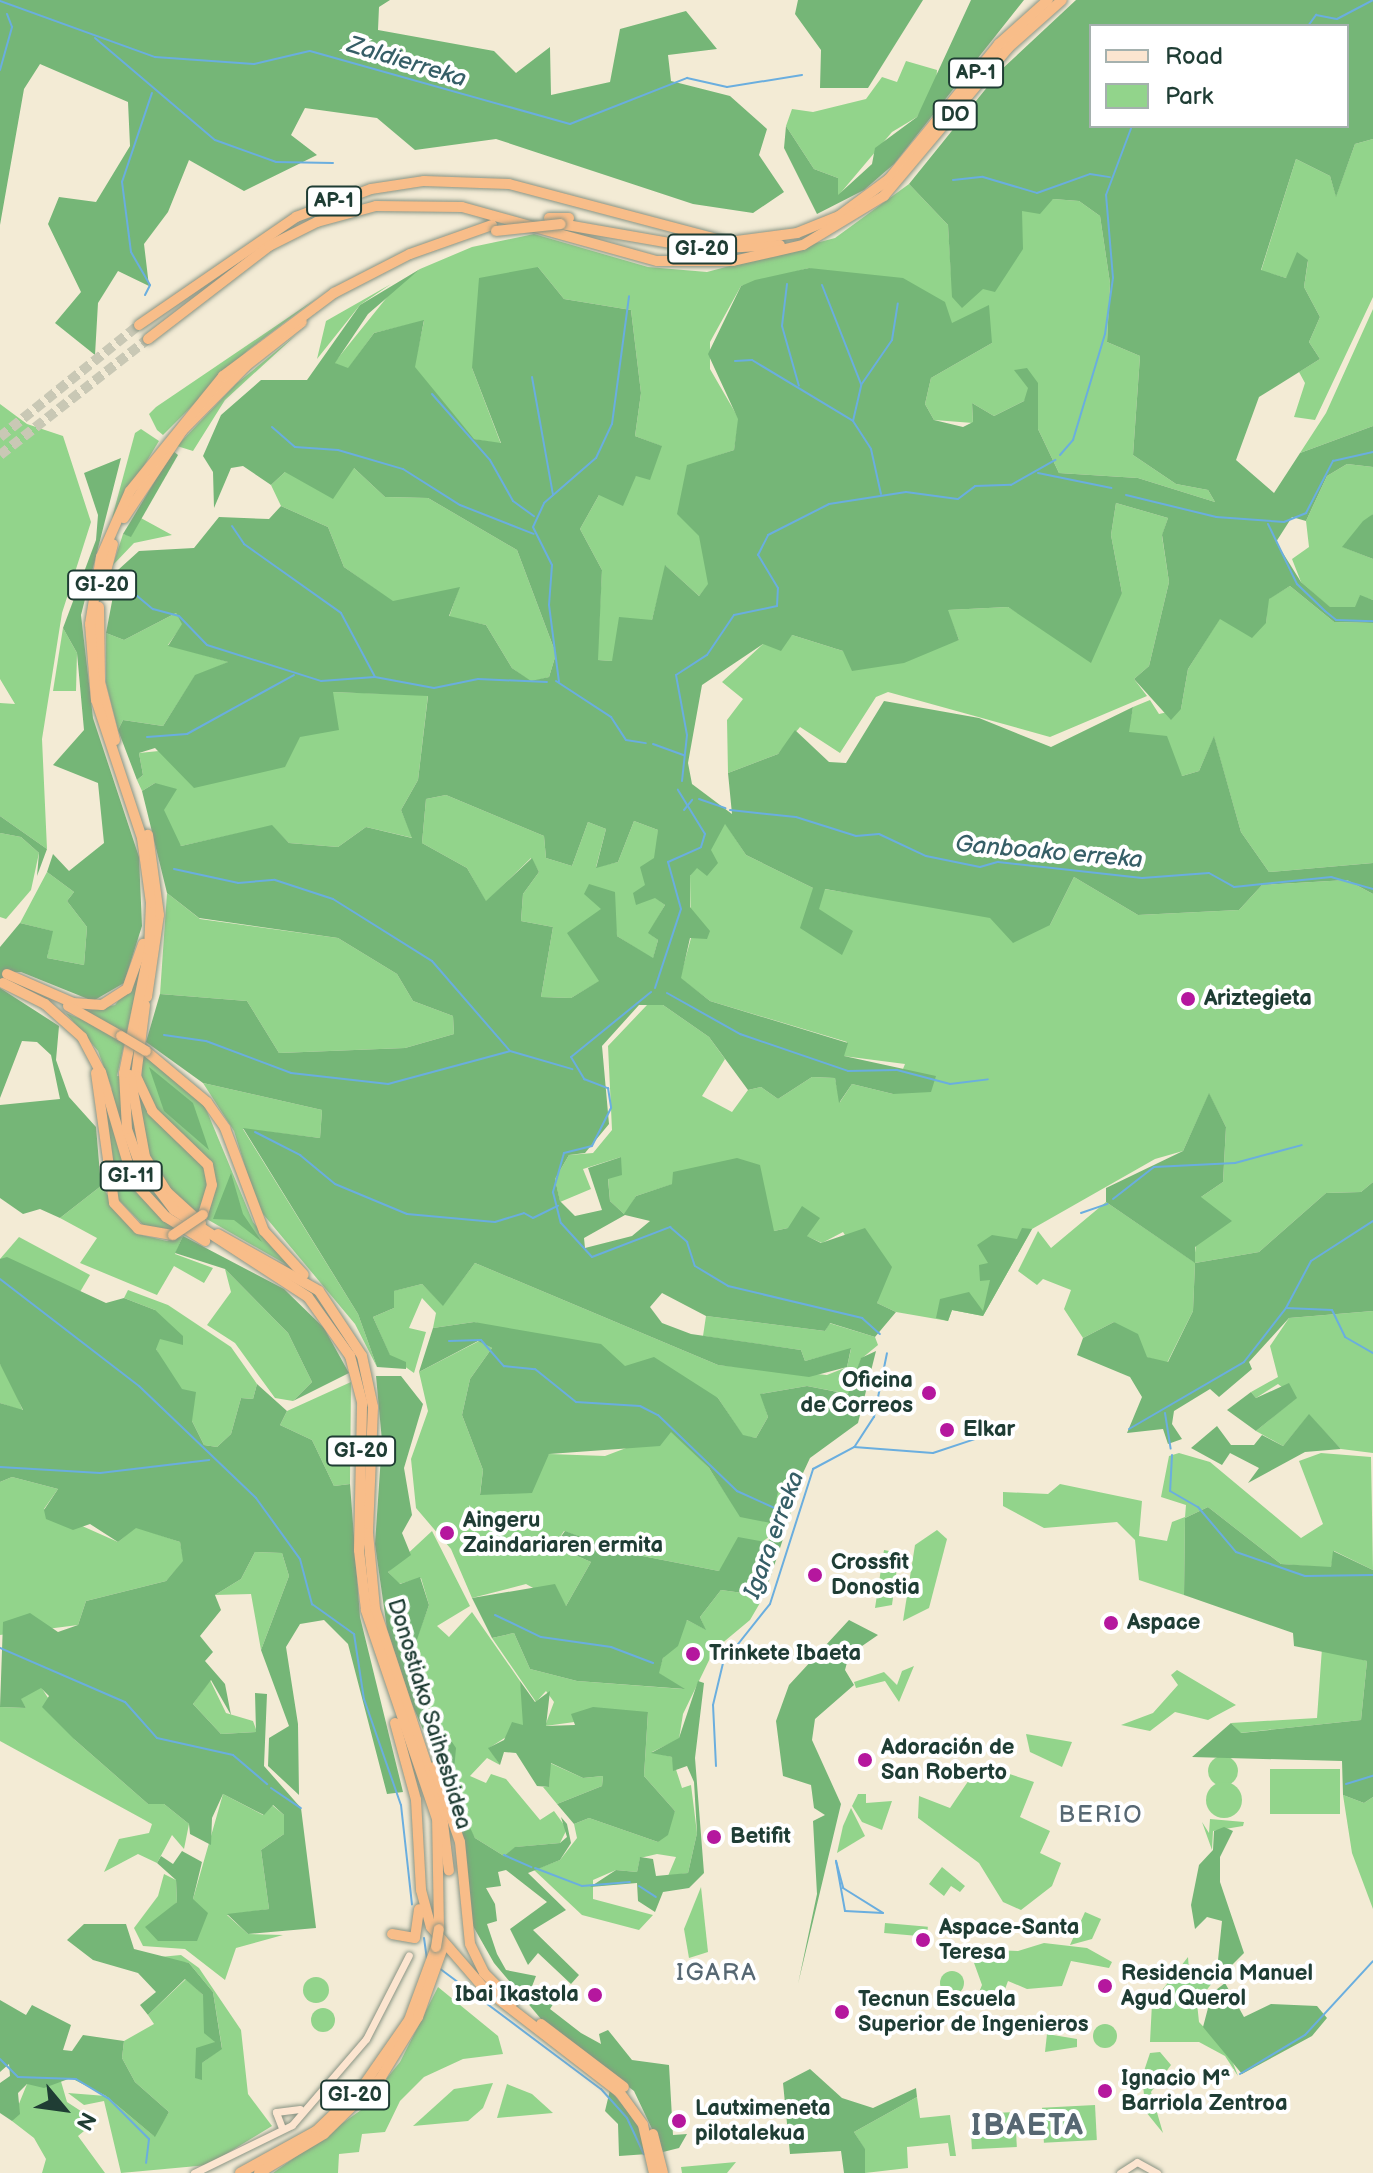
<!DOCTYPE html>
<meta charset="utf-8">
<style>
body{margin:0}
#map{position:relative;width:1373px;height:2173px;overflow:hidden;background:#f3ebd5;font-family:"Balsamiq Sans",sans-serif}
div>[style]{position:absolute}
.green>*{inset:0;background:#92d48b;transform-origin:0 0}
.round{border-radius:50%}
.forest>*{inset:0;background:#75b677}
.stream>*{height:2px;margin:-1px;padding:0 1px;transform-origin:1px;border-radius:1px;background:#6aaedf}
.motorway-tunnel>*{height:10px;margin-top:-5px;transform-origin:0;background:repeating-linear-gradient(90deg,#c9c8b5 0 10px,transparent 0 15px)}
.roads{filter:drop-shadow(0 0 2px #899484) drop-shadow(0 0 2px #899484)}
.secondary>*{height:7px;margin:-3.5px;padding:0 3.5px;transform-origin:3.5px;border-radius:3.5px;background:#fce5d0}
.motorway>*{height:10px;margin:-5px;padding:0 5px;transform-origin:5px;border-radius:5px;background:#f8bd89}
.bridges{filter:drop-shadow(0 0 2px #899484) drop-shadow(0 0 2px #899484)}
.motorway-bridge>*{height:10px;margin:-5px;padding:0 5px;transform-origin:5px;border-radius:5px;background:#f8bd89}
.dots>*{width:22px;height:22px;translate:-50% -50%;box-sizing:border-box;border:4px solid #fff;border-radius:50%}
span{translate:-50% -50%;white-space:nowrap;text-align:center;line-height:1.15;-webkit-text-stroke:8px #fff;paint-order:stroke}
.shield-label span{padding:2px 6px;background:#fff;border:2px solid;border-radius:6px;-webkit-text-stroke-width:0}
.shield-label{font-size:20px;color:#1f3d34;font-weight:700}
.poi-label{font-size:22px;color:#1f3d34;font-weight:700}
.left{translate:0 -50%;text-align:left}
.right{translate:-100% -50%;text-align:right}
.street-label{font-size:22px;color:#1f3d34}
.water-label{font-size:24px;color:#365f67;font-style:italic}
.neighbourhood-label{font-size:24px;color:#576873;letter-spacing:2px}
.district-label{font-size:30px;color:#576873;font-weight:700;letter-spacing:2px}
.legend{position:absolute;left:1089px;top:24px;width:260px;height:104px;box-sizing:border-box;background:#fff;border:2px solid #a5b1ae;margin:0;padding:10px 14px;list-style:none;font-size:24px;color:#1f3d34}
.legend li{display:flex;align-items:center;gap:16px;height:40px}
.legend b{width:40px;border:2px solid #a5b1ae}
.north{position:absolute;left:24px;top:2069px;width:80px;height:80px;-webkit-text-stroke:6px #fff;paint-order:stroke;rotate:119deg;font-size:22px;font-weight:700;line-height:32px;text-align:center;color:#1f3d34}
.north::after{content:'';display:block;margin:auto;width:28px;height:36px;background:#1f3d34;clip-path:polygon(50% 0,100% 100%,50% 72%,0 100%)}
</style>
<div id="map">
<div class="green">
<div style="clip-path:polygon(906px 61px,937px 70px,936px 83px,917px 117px,892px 132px,838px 196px,838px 178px,814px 169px,786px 126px,792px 109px,813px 112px,866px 99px,882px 77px,897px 82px)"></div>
<div style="clip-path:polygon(1373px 139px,1373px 297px,1315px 420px,1294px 417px,1305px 383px,1299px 372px,1320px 359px,1309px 342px,1320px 317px,1304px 287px,1308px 261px,1286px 278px,1261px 271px,1296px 159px,1330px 176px,1336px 196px,1355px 144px)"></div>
<div style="clip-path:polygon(909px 184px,948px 225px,951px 273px,1022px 211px,1053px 199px,1079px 201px,1100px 216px,1110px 283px,1107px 342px,1140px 356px,1133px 455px,1176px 484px,1208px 490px,1215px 502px,1138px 478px,1059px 473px,1038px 429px,1038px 383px,1024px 401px,994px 416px,972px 403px,973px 423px,934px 420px,925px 404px,931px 378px,992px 343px,809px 268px,741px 286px,710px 342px,710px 369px,739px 419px,734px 450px,687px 466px,709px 584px,699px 596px,666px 566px,652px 620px,612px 661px,597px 660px,602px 570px,580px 529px,599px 495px,636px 476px,661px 446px,635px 436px,641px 393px,631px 310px,564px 299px,538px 267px,472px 368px,501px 444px,473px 439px,414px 367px,424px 321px,374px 333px,348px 369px,334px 363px,392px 291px,420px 269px,472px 247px,534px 234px,648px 267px,707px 272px,835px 238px)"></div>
<div style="clip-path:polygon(391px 284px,360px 305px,317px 359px,326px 321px)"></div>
<div style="clip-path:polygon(317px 298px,248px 350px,163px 435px,157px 430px,149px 414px,156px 407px)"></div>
<div style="clip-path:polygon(1373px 309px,1373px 426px,1300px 453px,1326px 413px)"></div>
<div style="clip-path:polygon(296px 335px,225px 400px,193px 451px,177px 446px,236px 384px)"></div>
<div style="clip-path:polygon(0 404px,27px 424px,63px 436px,91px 522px,62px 613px,42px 739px,47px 849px,0 816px,0 703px,15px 704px,0 679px)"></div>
<div style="clip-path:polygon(141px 429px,159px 441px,112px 518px,135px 433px)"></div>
<div style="clip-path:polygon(1347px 464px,1373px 467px,1373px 514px,1343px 547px,1373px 559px,1373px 600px,1360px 596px,1356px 607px,1330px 608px,1301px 582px,1292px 559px,1309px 547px,1306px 521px,1327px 476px)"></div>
<div style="clip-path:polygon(354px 468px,385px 497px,428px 498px,517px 550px,556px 654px,549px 677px,531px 682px,512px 668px,486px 625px,449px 617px,459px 588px,393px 602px,344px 567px,328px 527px,281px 506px,271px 485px,285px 472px)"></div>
<div style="clip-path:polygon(1116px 503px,1168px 518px,1162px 536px,1169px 582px,1149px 666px,1134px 679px,1147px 696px,1050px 737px,888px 692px,876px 697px,840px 753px,800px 727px,778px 754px,728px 773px,727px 720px,743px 699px,722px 682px,763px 644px,792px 635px,843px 651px,959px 640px,947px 610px,1008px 607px,1046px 630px,1122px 593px,1111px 535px)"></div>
<div style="clip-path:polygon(139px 517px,172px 535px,134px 543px,113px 565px,123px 534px,131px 536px)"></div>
<div style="clip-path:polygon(1290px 586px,1334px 622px,1373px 623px,1373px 863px,1269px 872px,1241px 832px,1214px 737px,1199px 771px,1182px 776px,1128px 732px,1133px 707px,1150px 700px,1159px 714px,1181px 709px,1188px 669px,1220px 618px,1266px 623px,1268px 599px)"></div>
<div style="clip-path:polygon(176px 613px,183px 624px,168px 645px,229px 662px,195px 676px,163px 726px,123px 720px,118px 730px,106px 683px,106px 633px,124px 640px)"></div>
<div style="clip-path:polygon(63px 628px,77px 653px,76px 691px,53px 691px)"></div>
<div style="clip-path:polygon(332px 692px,428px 695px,418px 780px,401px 810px,413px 838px,366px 827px,338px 847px,289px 843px,272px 826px,181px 846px,166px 828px,155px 783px,142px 791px,137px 780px,143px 775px,139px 753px,299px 737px)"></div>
<div style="clip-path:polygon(446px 795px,544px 836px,546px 858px,572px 866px,588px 822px,606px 829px,596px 867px,618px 862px,634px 821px,658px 830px,656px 898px,665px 905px,649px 933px,658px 940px,653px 959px,617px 936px,612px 910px,601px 908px,600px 981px,571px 998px,541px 997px,553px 927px,521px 921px,523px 894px,539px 872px,531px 858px,486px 902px,467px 868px,422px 843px,426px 799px)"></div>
<div style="clip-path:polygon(725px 823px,746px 855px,813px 888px,818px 908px,824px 889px,1050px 925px,1074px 877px,1138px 915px,1239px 910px,1262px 885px,1347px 880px,1373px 894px,1373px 1182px,1361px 1192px,1326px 1193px,1259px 1252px,1195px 1263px,1193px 1311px,1167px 1363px,1146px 1357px,1114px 1322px,1083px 1338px,1064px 1309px,1071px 1290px,1043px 1279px,1037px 1285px,1018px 1271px,1038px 1231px,1051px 1248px,1106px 1202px,1194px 1262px,1201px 1197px,1223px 1182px,1226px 1127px,1209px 1094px,1183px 1151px,1155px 1159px,1032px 1229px,983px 1316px,952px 1310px,948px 1321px,896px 1312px,877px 1303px,880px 1290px,843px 1232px,822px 1243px,788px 1228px,774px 1231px,673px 1184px,636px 1196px,625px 1215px,610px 1201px,608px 1178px,621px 1157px,583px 1169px,591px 1189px,560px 1202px,555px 1179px,569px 1155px,593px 1153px,612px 1130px,608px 1046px,647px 1005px,663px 1005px,709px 1037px,725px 1059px,702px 1096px,732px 1112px,748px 1090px,761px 1087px,778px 1099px,812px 1077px,835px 1078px,840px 1102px,852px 1084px,893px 1094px,905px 1064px,843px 1056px,847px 1042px,710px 1001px,680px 978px,691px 938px,690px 876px)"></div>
<div style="clip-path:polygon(0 833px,21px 837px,39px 853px,31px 890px,6px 919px,0 917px)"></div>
<div style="clip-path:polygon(47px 872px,74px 892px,67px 901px,87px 927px,84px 965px,47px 958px,52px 931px,20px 923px)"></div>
<div style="clip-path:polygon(167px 893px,200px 919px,338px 938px,397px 974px,413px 1001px,453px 1016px,454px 1034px,405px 1048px,279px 1053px,247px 1001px,160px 994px)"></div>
<div style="clip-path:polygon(140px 972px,117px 1076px,142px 1078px,142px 1054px,204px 1104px,253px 1222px,289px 1266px,191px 1210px,175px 1230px,147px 1229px,116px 1197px,104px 1096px,112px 1089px,98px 1051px,66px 1013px,83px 1020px,87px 1011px,115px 1005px)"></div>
<div style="clip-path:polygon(203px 1083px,322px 1110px,320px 1138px,243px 1129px,358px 1314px,377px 1367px,355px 1324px,258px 1208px,234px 1131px)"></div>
<div style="clip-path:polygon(101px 1186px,137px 1234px,167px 1241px,183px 1236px,175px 1254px,213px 1268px,204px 1283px,174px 1266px,157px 1295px,80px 1263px,97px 1238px,60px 1218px)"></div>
<div style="clip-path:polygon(19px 1237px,90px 1275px,80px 1292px,0 1259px)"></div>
<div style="clip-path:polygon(475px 1263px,718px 1365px,827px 1375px,847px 1367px,851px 1349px,805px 1361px,801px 1350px,703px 1336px,706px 1316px,825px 1331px,829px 1323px,875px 1337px,878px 1345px,861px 1359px,849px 1394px,807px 1386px,761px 1394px,768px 1417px,756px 1438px,743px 1436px,718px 1398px,474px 1322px,433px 1328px,436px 1313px,422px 1298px,409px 1328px,426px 1332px,414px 1373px,390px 1356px,373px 1317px,394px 1308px,393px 1291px,422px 1284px,443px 1305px)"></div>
<div style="clip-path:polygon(225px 1269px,288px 1333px,312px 1382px,293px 1401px,275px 1398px,235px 1343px,207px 1325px,231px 1292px)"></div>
<div style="clip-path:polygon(128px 1290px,168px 1305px,231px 1347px,257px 1384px,253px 1399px,241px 1398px,231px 1434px,217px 1447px,204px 1445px,156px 1349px,155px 1310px,124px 1298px)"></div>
<div style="clip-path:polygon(1373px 1311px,1373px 1453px,1341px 1449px,1309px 1415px,1283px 1446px,1256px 1431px,1296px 1398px,1278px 1384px,1256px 1398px,1251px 1392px,1278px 1377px,1270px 1346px,1289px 1318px)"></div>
<div style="clip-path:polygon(479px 1341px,492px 1348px,470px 1379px,462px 1415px,483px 1470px,480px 1494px,507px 1489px,549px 1454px,605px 1456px,671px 1431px,709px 1468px,741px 1517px,780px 1483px,797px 1486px,788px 1524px,719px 1571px,622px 1552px,564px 1531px,554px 1546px,591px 1562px,566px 1606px,526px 1584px,472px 1598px,451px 1549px,416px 1508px,411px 1459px,428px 1411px,419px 1372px)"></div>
<div style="clip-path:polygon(0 1364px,6px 1369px,23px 1411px,0 1403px)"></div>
<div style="clip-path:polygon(351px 1382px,350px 1484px,334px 1486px,312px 1440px,280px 1425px,287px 1411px)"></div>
<div style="clip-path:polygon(1179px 1453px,1210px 1462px,1301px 1538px,1323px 1524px,1299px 1461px,1321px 1453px,1371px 1457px,1373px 1570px,1334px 1551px,1331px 1568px,1281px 1564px,1208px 1507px,1185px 1518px,1184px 1595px,1139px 1580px,1135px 1540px,1117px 1522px,1044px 1528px,1003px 1506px,1003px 1492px,1048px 1494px,1060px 1484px,1142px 1501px,1139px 1536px,1167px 1541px,1172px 1522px,1185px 1517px,1186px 1505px,1161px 1497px,1169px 1456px)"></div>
<div style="clip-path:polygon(12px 1477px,58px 1489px,44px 1509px,118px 1542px,136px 1527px,180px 1542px,184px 1561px,166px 1581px,86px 1601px,78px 1625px,0 1635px,0 1482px)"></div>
<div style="clip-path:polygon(937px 1530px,947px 1539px,929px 1608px,903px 1621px,915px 1545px)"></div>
<div style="clip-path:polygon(432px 1531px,470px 1606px,437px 1626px,449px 1637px,472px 1612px,520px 1681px,525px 1713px,523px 1726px,489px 1748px,500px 1765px,487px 1758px,470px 1776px,486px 1783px,491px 1774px,506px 1779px,540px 1820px,554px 1811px,567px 1829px,560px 1843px,516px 1847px,504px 1856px,475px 1838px,451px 1797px,445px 1780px,452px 1782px,426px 1721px,428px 1690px,411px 1654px,429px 1605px,421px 1578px,399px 1584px,388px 1572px)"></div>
<div style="clip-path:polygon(884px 1550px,899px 1553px,892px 1605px,875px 1608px)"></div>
<div style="clip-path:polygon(255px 1552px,282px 1553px,289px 1576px,261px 1650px,251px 1594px,215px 1595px,241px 1579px)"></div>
<div style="clip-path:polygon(721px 1590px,764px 1596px,750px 1620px,714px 1650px,683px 1714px,679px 1739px,652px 1752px,672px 1757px,682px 1788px,691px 1785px,697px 1833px,688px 1873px,668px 1876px,676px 1857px,657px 1854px,640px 1858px,637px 1872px,616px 1870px,593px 1880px,593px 1899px,653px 1915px,639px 1930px,582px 1915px,534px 1870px,560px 1860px,577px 1838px,574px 1824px,589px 1818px,658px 1842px,675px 1811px,644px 1776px,648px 1712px,545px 1726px,554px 1702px,546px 1691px,536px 1702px,492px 1638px,514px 1633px,530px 1669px,577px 1681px,683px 1689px,658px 1673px,663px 1658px,687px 1620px,705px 1629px,700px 1617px)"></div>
<div style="clip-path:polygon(1322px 1648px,1367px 1661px,1361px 1720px,1240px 1733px,1231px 1723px,1317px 1718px)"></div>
<div style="clip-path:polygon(914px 1666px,899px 1702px,885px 1681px,856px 1688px,854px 1682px,884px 1672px,897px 1685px,902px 1671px)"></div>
<div style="clip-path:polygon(1177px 1670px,1236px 1705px,1208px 1720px,1175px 1712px,1150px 1731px,1121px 1725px,1153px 1713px,1178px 1685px,1171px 1675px)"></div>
<div style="clip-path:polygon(210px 1680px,226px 1713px,253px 1721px,257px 1732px,221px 1734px,193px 1704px)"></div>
<div style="clip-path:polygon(41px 1687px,75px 1740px,148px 1804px,164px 1804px,189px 1824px,184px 1849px,172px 1835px,157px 1863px,138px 1854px,104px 1872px,119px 1839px,149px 1833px,152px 1824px,0 1741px,0 1707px,26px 1708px,20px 1699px)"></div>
<div style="clip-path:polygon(1026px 1734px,1072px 1742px,1062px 1767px,1030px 1752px)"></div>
<div class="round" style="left:1208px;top:1756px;width:30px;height:30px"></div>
<div style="clip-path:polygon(550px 1763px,583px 1778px,603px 1776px,602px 1786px,557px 1804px,543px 1787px,549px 1787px)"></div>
<div style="clip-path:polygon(991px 1768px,1034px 1782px,1020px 1817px,1050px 1831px,1040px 1853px,1061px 1863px,1052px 1886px,1021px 1910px,1003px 1902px,979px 1863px,918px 1818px,919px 1796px,950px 1808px,971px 1777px)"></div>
<div style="left:1270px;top:1769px;width:70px;height:45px"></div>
<div class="round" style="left:1206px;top:1782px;width:36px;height:36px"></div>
<div style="clip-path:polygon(223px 1794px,263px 1815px,272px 1805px,284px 1815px,284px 1834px,261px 1850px,269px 1909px,227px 1915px,248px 1934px,283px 1935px,236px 1948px,225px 1980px,185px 1949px,143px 1946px,134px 1928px,158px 1896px,164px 1874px,176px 1880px,177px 1902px,161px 1919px,158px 1941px,193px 1899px)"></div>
<div style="clip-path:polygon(858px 1794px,866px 1794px,866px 1803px,892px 1801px,882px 1830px,862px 1822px,852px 1806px)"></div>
<div style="clip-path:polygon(1343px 1795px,1364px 1803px,1373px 1797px,1373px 1909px,1352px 1853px)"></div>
<div style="clip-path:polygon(851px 1808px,865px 1836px,837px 1853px,843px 1826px)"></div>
<div style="clip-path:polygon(1210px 1819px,1244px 1822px,1243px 1826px,1213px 1831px,1212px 1850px,1202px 1822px,1209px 1833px)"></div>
<div style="clip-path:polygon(942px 1867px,965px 1886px,960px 1892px,951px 1886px,944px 1896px,929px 1884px)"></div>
<div style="clip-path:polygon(701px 1887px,708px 1952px,689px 1958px,684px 1929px)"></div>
<div style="clip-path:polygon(1085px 1912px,1101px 1919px,1092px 1939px,1070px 1945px)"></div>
<div style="left:885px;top:1923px;width:43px;height:10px;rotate:5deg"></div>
<div style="clip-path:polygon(1044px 1943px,1087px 1948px,1112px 1962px,1109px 1968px,1071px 1961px,1062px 1986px,1027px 1989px,1008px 1981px,1001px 2000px,977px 1997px,982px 1985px,969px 1949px,1018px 1951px)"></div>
<div style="clip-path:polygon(181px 1955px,199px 1968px,241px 2030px,248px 2094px,272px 2126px,208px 2165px,121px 2173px,104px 2101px,84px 2105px,68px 2093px,106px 2096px,154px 2136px,169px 2112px,135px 2082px,122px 2058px,124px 2041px,154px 2024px,148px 2015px,186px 1979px,203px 1995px,215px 2042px,202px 2063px,222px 2048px,213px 1992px,189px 1963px,149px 1958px)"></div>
<div style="clip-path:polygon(1188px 1957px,1189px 1970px,1218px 1975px,1197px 2003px,1199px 2022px,1230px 2055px,1238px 2076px,1225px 2056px,1199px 2042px,1150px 2042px,1152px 2003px)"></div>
<div class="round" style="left:940px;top:1971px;width:24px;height:24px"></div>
<div class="round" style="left:303px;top:1977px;width:26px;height:26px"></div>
<div style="clip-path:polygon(438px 1987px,498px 2036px,503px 2054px,463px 2059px,424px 2077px,400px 2101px,385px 2132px,362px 2134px,359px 2152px,339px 2154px,338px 2173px,273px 2173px,361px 2110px,400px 2062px)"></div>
<div class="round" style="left:311px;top:2008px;width:24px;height:24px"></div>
<div class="round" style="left:1093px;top:2024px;width:24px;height:24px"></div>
<div style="clip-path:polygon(1047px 2034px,1077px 2039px,1077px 2047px,1045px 2052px)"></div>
<div style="clip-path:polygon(1160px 2052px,1171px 2065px,1151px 2092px,1163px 2133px,1146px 2112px,1142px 2077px,1150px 2053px)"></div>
<div style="clip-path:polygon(60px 2078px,67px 2102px,96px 2121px,78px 2136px,105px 2173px,42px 2173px,46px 2159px,34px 2138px,12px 2121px,27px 2084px)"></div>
<div style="clip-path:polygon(493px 2083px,483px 2108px,468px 2121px,413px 2126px,454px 2089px)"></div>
<div style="clip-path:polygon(507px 2084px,532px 2094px,553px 2113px,497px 2118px)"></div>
<div style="clip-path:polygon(917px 2097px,920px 2118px,950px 2115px,956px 2156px,950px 2156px,948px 2143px,907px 2147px,908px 2168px,865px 2173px,865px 2150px,854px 2132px)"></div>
<div style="left:1095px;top:2105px;width:35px;height:53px;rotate:87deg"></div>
<div style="left:1015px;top:2112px;width:35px;height:45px;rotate:87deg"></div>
<div style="clip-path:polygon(736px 2162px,727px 2173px,682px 2173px,681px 2167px)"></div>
</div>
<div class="forest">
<div style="clip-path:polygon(0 0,390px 0,379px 7px,378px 30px,494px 51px,516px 73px,550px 47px,551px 95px,610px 82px,620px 29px,686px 11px,717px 49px,668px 55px,671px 81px,730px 96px,767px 129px,759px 155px,784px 192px,753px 213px,693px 204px,496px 139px,415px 150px,377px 118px,305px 108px,291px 135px,317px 155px,244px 191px,189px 160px,168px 212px,144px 244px,149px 286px,118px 271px,98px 303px,95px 355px,55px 323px,81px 292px,48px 224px,59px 197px,96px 202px,130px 146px,128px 102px,40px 64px,24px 89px,0 225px)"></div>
<div style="clip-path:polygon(798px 0,923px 0,868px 88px,820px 88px,821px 50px,795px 14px)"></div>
<div style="clip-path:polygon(971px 0,1024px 0,894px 164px,864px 190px,817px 214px,784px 148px,786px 126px,814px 169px,838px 178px,838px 195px,872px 164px,875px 148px,917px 117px)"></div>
<div style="clip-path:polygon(evenodd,1076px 0,1373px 0,1373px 139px,1355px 144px,1336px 197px,1330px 176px,1296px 159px,1261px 270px,1286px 278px,1297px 252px,1308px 260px,1304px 287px,1320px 317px,1309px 342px,1320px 359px,1259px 397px,1236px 460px,1274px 493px,1300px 453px,1373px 426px,1373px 467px,1347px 464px,1327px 476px,1306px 521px,1292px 517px,1276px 542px,1301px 582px,1330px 607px,1355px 607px,1360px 595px,1373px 600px,1373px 623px,1334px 622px,1290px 586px,1269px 599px,1266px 623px,1252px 638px,1220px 619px,1188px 669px,1181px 709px,1171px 720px,1134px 679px,1149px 666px,1169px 582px,1162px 535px,1168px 518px,1116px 503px,1111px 535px,1122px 593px,1091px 663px,1008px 607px,948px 610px,959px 640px,904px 663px,852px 671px,843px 651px,792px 635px,781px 651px,763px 644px,702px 685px,688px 763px,692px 784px,732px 814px,728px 773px,778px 754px,795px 730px,829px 762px,846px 763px,884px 701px,979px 718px,1051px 747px,1133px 707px,1129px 732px,1167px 736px,1182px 776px,1199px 771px,1214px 736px,1241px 832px,1269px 872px,1373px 863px,1373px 894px,1347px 880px,1262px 885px,1239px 910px,1138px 915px,1074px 877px,1050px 925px,1013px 943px,990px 918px,825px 889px,819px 909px,853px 931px,842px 955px,800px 928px,813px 888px,746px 855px,725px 824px,711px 850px,718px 863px,707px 876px,697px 868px,690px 876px,690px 907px,710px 931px,707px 939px,690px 938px,681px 978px,710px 1001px,848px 1043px,844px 1056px,936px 1076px,931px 1092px,893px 1094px,852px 1084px,839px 1103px,835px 1078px,812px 1077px,778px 1099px,761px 1087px,748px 1090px,709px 1037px,663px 1005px,639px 1005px,602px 1046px,609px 1124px,585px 1153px,569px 1155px,555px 1179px,560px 1201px,575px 1216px,602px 1210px,588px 1168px,621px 1157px,622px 1175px,608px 1179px,610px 1201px,624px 1214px,636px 1196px,672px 1184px,673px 1172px,737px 1158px,760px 1165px,774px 1231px,788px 1228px,802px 1206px,820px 1218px,807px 1236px,821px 1243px,865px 1228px,892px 1267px,877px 1303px,896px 1312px,875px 1337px,830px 1323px,825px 1331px,706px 1316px,662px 1293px,650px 1307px,662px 1323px,691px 1334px,801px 1350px,805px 1361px,851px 1348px,847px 1367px,809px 1377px,718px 1365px,475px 1263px,443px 1306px,422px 1284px,394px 1291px,394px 1308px,373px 1317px,390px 1355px,406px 1362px,406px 1369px,377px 1367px,358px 1314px,243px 1128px,320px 1138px,322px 1110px,203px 1083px,146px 1042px,160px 994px,247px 1001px,279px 1053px,405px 1048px,454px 1034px,453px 1016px,413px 1001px,397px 974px,338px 938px,199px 918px,167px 893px,142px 791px,155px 783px,177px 789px,164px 810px,181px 846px,272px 825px,289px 843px,338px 847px,366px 827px,412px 838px,401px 810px,418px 780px,428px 696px,333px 692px,339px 730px,300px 737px,285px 767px,194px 788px,155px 748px,139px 753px,143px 775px,137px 780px,118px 730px,123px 720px,163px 726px,195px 675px,228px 662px,168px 646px,182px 624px,176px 613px,124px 640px,106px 633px,118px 570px,139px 551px,194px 548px,219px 517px,269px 519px,281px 506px,328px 527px,344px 567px,393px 601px,460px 587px,449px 616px,486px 625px,512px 668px,531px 681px,549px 677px,556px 654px,517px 550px,428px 498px,385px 497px,354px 468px,333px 499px,285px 472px,271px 485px,243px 466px,231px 468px,214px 508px,213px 472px,203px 456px,221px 415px,261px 380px,307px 380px,360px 305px,420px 269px,368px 314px,335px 363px,348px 368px,374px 333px,424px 320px,415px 367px,474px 439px,501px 443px,472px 368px,479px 278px,538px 267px,564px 299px,631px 310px,641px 393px,635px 436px,662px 446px,650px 480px,636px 476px,623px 506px,599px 495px,580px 529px,602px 570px,598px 660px,612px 661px,619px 617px,652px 620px,665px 565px,699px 596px,708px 584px,699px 536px,677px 514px,687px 465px,734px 450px,738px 419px,708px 354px,741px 286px,755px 280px,809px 268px,903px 278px,945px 302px,952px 323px,989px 305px,992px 343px,931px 378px,925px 404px,934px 420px,963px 427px,973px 422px,972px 403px,994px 416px,1024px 401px,1028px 388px,1014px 370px,1027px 368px,1038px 383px,1038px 429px,1059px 473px,1138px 478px,1215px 502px,1208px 490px,1176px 484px,1133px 455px,1140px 356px,1107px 342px,1110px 283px,1100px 216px,1079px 201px,1053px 199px,1040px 214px,1022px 211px,1023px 249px,995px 292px,983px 289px,962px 308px,952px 297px,948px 225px,909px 184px,1001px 70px,1076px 0,1347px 26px,1347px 126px,1091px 126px,1091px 26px,1347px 26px,1076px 0,446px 795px,544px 836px,546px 858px,572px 866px,588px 822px,606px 829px,596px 868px,618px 862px,634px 821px,658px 830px,654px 858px,640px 867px,645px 885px,633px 893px,636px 905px,655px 898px,665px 905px,648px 933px,658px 940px,653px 958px,617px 936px,615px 892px,589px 884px,584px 894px,601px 909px,567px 933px,599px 981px,571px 998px,541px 997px,553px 927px,521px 921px,523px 894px,539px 872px,532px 858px,486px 901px,467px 868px,422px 843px,426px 799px,446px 795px,1076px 0,625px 1215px,650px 1221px,632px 1236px,585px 1248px,584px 1238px,625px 1215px)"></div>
<div style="clip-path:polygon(173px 451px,178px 455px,131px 537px,123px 534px)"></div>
<div style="clip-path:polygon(121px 458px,81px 615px,93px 718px,139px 857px,142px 926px,124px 983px,93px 1001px,21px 972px,7px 972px,0 987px,0 947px,20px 923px,53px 931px,47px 958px,84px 965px,87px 927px,67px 901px,74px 892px,47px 872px,53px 854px,69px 871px,104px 843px,98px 783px,53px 765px,84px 730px,77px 653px,63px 628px,96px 540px,98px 515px,84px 473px)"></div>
<div style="clip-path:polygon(1373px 514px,1373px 559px,1342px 547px,1363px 521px)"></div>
<div style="clip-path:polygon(0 816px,47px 849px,37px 876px,39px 853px,21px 837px,0 833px)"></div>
<div style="clip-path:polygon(0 988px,59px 1026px,56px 1060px,69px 1097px,96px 1127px,101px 1186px,60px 1218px,40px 1209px,23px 1214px,0 1198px,0 1105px,60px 1099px,51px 1055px,37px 1042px,22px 1041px,0 1098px)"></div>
<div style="clip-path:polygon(149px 1067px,193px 1103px,209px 1150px,164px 1111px)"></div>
<div style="clip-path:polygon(1209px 1093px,1226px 1127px,1223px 1182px,1201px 1197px,1232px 1221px,1195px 1247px,1195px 1263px,1259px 1252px,1326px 1193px,1361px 1192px,1373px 1182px,1373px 1311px,1289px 1318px,1249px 1362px,1252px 1369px,1219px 1397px,1210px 1389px,1174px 1411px,1172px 1424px,1182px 1439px,1168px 1444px,1163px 1429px,1127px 1433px,1142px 1397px,1130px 1377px,1077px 1355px,1083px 1338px,1114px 1322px,1138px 1334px,1147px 1357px,1168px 1362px,1193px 1311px,1195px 1263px,1106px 1202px,1106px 1188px,1183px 1151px)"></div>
<div style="clip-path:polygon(231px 1173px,243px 1214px,262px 1242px,234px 1220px,213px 1219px)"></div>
<div style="clip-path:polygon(1022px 1228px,1032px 1229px,983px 1316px,952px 1310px,948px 1321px,936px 1318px,940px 1299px,969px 1292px,983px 1311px,990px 1280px,980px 1281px,979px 1265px,988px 1263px,977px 1245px,992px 1235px,1017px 1239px)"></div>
<div style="clip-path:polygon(183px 1236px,284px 1289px,324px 1328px,349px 1373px,293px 1401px,312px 1382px,288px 1333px,225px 1269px,175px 1253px)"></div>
<div style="clip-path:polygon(7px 1257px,106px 1303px,124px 1298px,155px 1310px,183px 1336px,183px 1345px,160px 1339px,156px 1349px,182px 1389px,196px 1392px,192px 1421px,204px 1445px,217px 1447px,231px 1434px,241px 1398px,253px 1399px,257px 1384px,287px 1411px,280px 1425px,312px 1440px,334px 1486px,350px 1484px,360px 1617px,403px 1792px,387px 1794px,348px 1644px,324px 1620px,300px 1624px,286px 1647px,298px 1724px,299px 1795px,268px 1766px,269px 1738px,289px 1726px,261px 1650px,289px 1576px,282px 1553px,255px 1552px,241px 1579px,215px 1595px,221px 1610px,200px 1636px,213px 1652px,205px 1661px,225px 1684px,231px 1715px,211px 1680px,193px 1704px,221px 1734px,256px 1732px,255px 1693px,267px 1694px,264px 1766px,301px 1808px,316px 1928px,248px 1934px,227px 1914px,269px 1909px,261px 1850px,284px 1834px,284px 1815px,273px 1805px,264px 1815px,223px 1794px,212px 1818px,211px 1845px,190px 1834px,189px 1824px,164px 1804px,148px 1804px,75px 1740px,42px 1707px,49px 1696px,41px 1688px,21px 1699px,26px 1708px,0 1707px,3px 1622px,30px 1613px,58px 1632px,78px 1625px,86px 1601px,166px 1581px,183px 1561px,180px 1542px,136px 1528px,118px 1542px,90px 1524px,73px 1530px,46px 1519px,44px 1510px,58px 1489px,12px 1477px,0 1482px,0 1403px,23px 1410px,0 1364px,0 1259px)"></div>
<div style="clip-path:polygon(474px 1322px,601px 1344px,625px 1366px,654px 1357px,718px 1398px,743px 1435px,756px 1438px,768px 1417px,760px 1394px,807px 1386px,848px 1394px,861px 1358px,876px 1351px,858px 1423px,810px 1458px,797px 1486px,780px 1483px,771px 1523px,740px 1517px,709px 1468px,671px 1432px,660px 1446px,549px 1454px,532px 1493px,480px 1495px,483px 1470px,462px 1415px,470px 1379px,492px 1348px,478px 1341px,419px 1372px,433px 1328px)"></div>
<div style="clip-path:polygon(376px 1376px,401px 1376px,423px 1404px,404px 1468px,412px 1515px,402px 1533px,411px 1555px,388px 1572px,400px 1584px,420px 1577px,429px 1605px,412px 1654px,428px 1690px,426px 1721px,444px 1730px,456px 1748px,453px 1782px,445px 1780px,411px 1702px,387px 1629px,375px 1544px,382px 1441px)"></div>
<div style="clip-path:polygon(1289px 1383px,1297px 1398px,1256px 1431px,1227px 1410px,1251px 1392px,1256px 1398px)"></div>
<div style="clip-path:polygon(1309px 1414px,1341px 1449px,1305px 1452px,1248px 1483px,1259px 1468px,1230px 1453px,1222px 1465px,1191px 1448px,1217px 1426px,1231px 1445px,1254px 1445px,1262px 1435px,1283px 1446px)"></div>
<div style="clip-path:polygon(1208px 1507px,1281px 1564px,1331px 1567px,1333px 1551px,1373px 1570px,1373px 1797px,1364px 1803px,1343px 1795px,1342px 1761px,1192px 1757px,1231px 1723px,1241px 1733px,1361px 1720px,1367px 1661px,1294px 1646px,1293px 1633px,1184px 1595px,1185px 1518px)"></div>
<div style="clip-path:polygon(788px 1524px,764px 1596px,721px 1590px,700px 1617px,706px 1630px,687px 1620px,678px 1646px,663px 1658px,659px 1673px,685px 1689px,577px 1681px,530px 1669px,514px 1633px,492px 1638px,472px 1598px,555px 1584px,566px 1606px,591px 1562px,554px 1546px,565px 1531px,622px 1552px,719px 1571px,738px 1537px,766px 1542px)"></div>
<div style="clip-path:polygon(849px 1620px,878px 1635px,849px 1655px,845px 1670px,854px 1685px,815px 1719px,812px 1740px,841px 1804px,798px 1984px,817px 1894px,813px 1821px,825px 1815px,814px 1808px,811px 1785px,783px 1776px,776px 1721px,789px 1685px)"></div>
<div style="clip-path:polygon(520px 1681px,535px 1702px,550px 1691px,546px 1726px,575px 1725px,571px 1714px,593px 1707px,648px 1712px,644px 1776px,675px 1811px,668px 1835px,658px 1842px,589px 1818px,574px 1824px,557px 1804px,602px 1786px,603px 1776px,583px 1778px,551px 1763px,549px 1787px,537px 1786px,516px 1753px,504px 1752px,500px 1765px,488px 1748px,504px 1740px,512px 1722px,523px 1725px)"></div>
<div style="clip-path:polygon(698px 1681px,704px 1683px,695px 1758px,704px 1873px,689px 1888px,663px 1892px,655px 1912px,638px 1901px,637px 1883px,590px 1887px,616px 1870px,637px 1872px,640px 1857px,653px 1859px,656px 1876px,688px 1873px,697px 1833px,694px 1782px,687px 1766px,673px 1771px,672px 1757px,651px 1753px,679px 1738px)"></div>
<div style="clip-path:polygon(454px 1794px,475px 1838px,504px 1856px,515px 1847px,560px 1843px,567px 1837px,561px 1817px,567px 1824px,571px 1843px,560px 1860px,528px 1873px,566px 1910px,533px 1930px,579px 1975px,571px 1984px,538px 1953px,528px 1965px,510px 1929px,547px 1902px,506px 1870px,498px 1872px,501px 1886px,486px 1888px,495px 1904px,497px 1921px,487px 1924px,497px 1954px,506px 1970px,536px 1976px,531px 1989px,555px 2001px,550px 2009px,581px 2033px,601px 2044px,599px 2034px,608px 2030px,632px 2060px,669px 2065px,673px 2135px,687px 2134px,679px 2148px,663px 2152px,634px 2091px,541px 2019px,494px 1963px,473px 1926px)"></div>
<div style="clip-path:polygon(1224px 1827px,1233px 1831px,1220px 1857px,1220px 1882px,1244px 1953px,1228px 1969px,1218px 1960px,1222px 1921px,1207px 1917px,1195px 1929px,1191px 1905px,1199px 1865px,1213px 1850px,1214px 1831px)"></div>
<div style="clip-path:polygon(182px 1851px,202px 1862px,193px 1899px,208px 1913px,197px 1941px,158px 1941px,145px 1927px,177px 1902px,176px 1880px,157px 1863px,161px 1856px,173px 1864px)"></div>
<div style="clip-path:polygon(84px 1924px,126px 1924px,134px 1949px,189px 1963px,213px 1992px,222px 2049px,202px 2063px,202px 2080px,195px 2078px,196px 2048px,215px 2042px,204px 2033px,203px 1995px,185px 1979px,148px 2015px,140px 2005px,156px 1992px,138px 1973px,93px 1960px,67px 1940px)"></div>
<div style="clip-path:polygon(1225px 1983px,1244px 2017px,1271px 2004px,1317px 2006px,1327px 2018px,1312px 2036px,1242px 2074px,1203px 2027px,1212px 1993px)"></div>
<div style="clip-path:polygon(0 2000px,26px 2015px,32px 2005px,71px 2025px,63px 2050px,72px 2051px,83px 2035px,124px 2041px,122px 2058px,135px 2082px,169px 2112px,155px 2137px,106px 2096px,71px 2078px,44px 2088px,27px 2084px,18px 2093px,20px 2114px,12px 2121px,0 2113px,0 2083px,10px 2076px,9px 2064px,0 2072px)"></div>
<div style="clip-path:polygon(810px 2069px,842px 2098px,873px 2108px,916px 2088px,917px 2097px,854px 2132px,865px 2149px,865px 2173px,844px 2173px,841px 2151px,790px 2154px,783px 2083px)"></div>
<div style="clip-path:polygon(610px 2090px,641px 2127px,648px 2154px,619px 2156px,618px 2124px,605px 2111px)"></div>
</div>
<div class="stream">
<div style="left:0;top:1px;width:165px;rotate:19.9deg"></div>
<div style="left:155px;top:57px;width:99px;rotate:4deg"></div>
<div style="left:254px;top:64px;width:57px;rotate:-13.1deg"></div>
<div style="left:310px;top:51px;width:270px;rotate:15.7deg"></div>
<div style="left:570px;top:124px;width:126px;rotate:-21.5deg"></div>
<div style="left:687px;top:78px;width:41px;rotate:12.7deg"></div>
<div style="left:727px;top:87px;width:76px;rotate:-9.1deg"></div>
<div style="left:1308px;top:26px;width:14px;rotate:-54deg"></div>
<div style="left:1316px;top:15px;width:21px;rotate:11deg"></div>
<div style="left:1337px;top:19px;width:41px;rotate:-27.8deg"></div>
<div style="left:95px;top:38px;width:157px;rotate:40.4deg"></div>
<div style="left:215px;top:140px;width:65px;rotate:19.8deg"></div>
<div style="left:276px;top:162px;width:57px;rotate:1deg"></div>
<div style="left:0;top:70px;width:45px;rotate:-74.4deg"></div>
<div style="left:12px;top:27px;width:14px;rotate:-111deg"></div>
<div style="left:1155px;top:126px;width:14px"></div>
<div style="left:953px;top:180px;width:30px;rotate:-6deg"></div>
<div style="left:983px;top:177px;width:56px;rotate:16.5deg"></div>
<div style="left:1037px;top:193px;width:56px;rotate:-19.7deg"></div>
<div style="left:1090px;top:174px;width:20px;rotate:9deg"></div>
<div style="left:787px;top:284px;width:42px;rotate:96.8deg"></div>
<div style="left:782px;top:326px;width:62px;rotate:74.2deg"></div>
<div style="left:822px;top:285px;width:106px;rotate:68.5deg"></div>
<div style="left:145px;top:295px;width:11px;rotate:-63deg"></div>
<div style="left:150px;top:285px;width:38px;rotate:-120deg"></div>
<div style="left:131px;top:252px;width:71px;rotate:-97.3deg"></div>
<div style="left:122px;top:182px;width:94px;rotate:-71.4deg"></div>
<div style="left:735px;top:361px;width:17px;rotate:-3deg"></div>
<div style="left:752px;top:360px;width:118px;rotate:31.1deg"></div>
<div style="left:853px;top:421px;width:33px;rotate:57deg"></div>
<div style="left:871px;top:449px;width:46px;rotate:77.5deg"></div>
<div style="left:532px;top:377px;width:120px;rotate:79.9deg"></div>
<div style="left:432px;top:394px;width:88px;rotate:48.7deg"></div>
<div style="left:490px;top:460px;width:47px;rotate:60.7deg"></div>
<div style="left:513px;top:501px;width:26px;rotate:36deg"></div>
<div style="left:853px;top:421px;width:37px;rotate:-77deg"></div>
<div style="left:861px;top:385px;width:55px;rotate:-55.4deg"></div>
<div style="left:892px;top:340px;width:37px;rotate:-81deg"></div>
<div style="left:272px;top:427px;width:30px;rotate:41deg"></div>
<div style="left:295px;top:447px;width:43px;rotate:4deg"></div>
<div style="left:338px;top:450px;width:68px;rotate:16.3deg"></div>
<div style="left:403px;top:469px;width:67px;rotate:32.3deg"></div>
<div style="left:460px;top:505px;width:79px;rotate:21.4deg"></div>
<div style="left:1060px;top:455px;width:20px;rotate:-49deg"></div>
<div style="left:1073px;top:440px;width:111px;rotate:-73.2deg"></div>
<div style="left:1105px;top:334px;width:57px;rotate:-81.9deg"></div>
<div style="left:1113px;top:278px;width:83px;rotate:-94.8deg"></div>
<div style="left:1106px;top:195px;width:74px;rotate:-69.4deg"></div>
<div style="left:1038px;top:473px;width:75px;rotate:11.6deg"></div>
<div style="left:1126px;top:495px;width:93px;rotate:13.7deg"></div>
<div style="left:1216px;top:517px;width:68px;rotate:4.2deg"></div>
<div style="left:1284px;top:522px;width:24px;rotate:-22deg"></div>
<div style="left:1306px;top:513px;width:59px;rotate:-62.6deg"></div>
<div style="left:1333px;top:461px;width:41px;rotate:-12.7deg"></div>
<div style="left:1268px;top:524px;width:67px;rotate:64.2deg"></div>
<div style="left:1297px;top:584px;width:39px;rotate:44deg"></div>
<div style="left:1325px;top:611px;width:14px;rotate:39deg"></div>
<div style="left:1336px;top:620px;width:37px;rotate:2deg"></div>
<div style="left:232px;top:526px;width:22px;rotate:56deg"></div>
<div style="left:244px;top:544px;width:119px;rotate:35.4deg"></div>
<div style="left:341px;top:613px;width:72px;rotate:62deg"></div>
<div style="left:130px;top:590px;width:30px;rotate:40deg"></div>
<div style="left:153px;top:609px;width:27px;rotate:15deg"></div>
<div style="left:179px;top:616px;width:40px;rotate:46deg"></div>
<div style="left:207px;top:645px;width:120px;rotate:17.5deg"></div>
<div style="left:321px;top:681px;width:54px;rotate:-4.2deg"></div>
<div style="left:375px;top:677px;width:60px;rotate:10.6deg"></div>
<div style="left:434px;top:688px;width:45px;rotate:-11.6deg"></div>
<div style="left:478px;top:679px;width:69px;rotate:2.5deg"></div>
<div style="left:556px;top:681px;width:66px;rotate:33.2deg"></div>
<div style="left:611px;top:717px;width:27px;rotate:57deg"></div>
<div style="left:626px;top:740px;width:20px;rotate:9deg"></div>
<div style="left:559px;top:682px;width:78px;rotate:-97.4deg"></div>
<div style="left:549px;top:605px;width:40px;rotate:-85.7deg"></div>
<div style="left:552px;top:565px;width:42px;rotate:-116.6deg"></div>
<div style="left:533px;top:527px;width:26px;rotate:-65deg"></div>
<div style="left:544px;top:503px;width:69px;rotate:-40.9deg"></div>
<div style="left:596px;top:458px;width:38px;rotate:-65deg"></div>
<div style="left:612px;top:424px;width:129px;rotate:-82.4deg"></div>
<div style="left:147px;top:737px;width:40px;rotate:-4.3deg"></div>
<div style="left:187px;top:734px;width:122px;rotate:-28.9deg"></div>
<div style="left:653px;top:744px;width:33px;rotate:20deg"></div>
<div style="left:682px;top:781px;width:46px;rotate:-83.8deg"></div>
<div style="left:687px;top:735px;width:61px;rotate:-100.4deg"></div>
<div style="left:676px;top:675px;width:37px;rotate:-33deg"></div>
<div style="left:707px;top:655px;width:48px;rotate:-56deg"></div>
<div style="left:734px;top:615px;width:44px;rotate:-11.8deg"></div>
<div style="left:777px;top:606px;width:18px;rotate:-87deg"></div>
<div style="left:778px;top:588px;width:39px;rotate:-121deg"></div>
<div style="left:758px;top:555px;width:22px;rotate:-63deg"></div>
<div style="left:768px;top:535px;width:68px;rotate:-26.9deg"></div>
<div style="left:829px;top:504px;width:78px;rotate:-8.9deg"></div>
<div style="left:906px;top:492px;width:52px;rotate:7.7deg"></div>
<div style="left:958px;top:499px;width:21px;rotate:-37deg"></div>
<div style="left:975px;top:486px;width:36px;rotate:-2deg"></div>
<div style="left:1011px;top:485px;width:51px;rotate:-29.6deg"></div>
<div style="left:699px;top:799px;width:28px;rotate:19deg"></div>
<div style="left:684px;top:810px;width:13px;rotate:-51deg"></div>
<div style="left:730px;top:810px;width:66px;rotate:6.1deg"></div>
<div style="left:796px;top:817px;width:63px;rotate:17.6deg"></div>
<div style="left:856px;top:836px;width:23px;rotate:-5deg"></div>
<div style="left:879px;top:834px;width:52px;rotate:25.1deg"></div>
<div style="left:926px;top:856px;width:55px;rotate:11.5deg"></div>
<div style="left:980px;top:867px;width:19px;rotate:-16deg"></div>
<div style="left:998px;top:862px;width:145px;rotate:6.3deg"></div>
<div style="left:1142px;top:878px;width:67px;rotate:-4.3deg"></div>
<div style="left:1209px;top:873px;width:29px;rotate:29deg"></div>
<div style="left:1234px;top:887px;width:98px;rotate:-5.9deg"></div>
<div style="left:1331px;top:877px;width:44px;rotate:15.9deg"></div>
<div style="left:174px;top:869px;width:66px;rotate:12.3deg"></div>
<div style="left:238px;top:883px;width:37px;rotate:-5deg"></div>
<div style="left:275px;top:880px;width:61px;rotate:18.1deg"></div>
<div style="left:333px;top:899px;width:117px;rotate:32.1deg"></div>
<div style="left:432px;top:961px;width:119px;rotate:49.1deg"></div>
<div style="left:510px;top:1051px;width:65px;rotate:16.2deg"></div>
<div style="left:655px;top:988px;width:83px;rotate:-71.8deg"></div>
<div style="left:681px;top:909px;width:49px;rotate:-105.5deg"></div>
<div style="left:668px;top:862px;width:36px;rotate:-24deg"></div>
<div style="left:701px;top:847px;width:14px;rotate:-73deg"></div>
<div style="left:705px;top:834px;width:52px;rotate:-121.5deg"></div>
<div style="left:651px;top:992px;width:103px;rotate:140.9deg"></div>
<div style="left:571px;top:1057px;width:26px;rotate:59deg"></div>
<div style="left:584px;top:1079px;width:26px;rotate:21deg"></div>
<div style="left:608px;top:1088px;width:20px;rotate:81deg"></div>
<div style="left:611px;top:1108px;width:42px;rotate:116.6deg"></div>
<div style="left:592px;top:1146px;width:29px;rotate:166deg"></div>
<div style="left:564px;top:1153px;width:41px;rotate:105.8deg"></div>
<div style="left:553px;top:1192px;width:32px;rotate:76deg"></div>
<div style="left:561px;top:1223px;width:46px;rotate:47.6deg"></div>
<div style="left:592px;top:1257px;width:84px;rotate:-21deg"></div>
<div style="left:670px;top:1227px;width:23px;rotate:41deg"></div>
<div style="left:687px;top:1242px;width:25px;rotate:72deg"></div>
<div style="left:695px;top:1266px;width:39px;rotate:31deg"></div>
<div style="left:728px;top:1286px;width:138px;rotate:13.4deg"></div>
<div style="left:862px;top:1318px;width:24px;rotate:42deg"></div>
<div style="left:667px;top:993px;width:84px;rotate:29.3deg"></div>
<div style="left:740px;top:1034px;width:114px;rotate:18.9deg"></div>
<div style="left:848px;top:1071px;width:49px;rotate:-1.2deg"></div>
<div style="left:897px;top:1070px;width:55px;rotate:14.8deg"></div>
<div style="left:950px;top:1084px;width:38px;rotate:-7deg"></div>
<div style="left:164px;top:1035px;width:42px;rotate:8.1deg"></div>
<div style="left:206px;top:1041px;width:91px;rotate:20.6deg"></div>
<div style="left:291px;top:1073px;width:98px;rotate:6.5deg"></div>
<div style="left:388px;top:1084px;width:126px;rotate:-15.1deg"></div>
<div style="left:255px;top:1132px;width:51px;rotate:27.1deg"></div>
<div style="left:300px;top:1155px;width:45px;rotate:39.6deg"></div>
<div style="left:335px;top:1184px;width:78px;rotate:22.6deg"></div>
<div style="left:407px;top:1214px;width:88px;rotate:5.2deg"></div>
<div style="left:495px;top:1222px;width:30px;rotate:-17deg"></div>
<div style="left:524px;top:1213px;width:10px;rotate:29deg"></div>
<div style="left:533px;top:1218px;width:28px;rotate:-26deg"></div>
<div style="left:1113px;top:1199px;width:52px;rotate:-38deg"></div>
<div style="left:1154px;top:1167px;width:81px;rotate:-2.8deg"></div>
<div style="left:1235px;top:1163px;width:69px;rotate:-15deg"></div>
<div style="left:1081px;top:1213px;width:28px;rotate:-19deg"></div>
<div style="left:0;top:1279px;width:175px;rotate:37.6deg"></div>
<div style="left:139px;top:1386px;width:162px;rotate:43.7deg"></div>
<div style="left:256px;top:1498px;width:75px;rotate:54.2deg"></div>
<div style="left:300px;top:1559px;width:47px;rotate:75.1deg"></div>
<div style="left:312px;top:1604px;width:52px;rotate:35.5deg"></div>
<div style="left:354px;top:1634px;width:66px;rotate:81.3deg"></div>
<div style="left:364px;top:1699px;width:112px;rotate:70.8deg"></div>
<div style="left:401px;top:1805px;width:100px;rotate:83.7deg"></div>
<div style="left:1286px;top:1308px;width:46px;rotate:2.5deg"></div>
<div style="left:1332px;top:1310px;width:30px;rotate:64deg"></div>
<div style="left:1345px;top:1337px;width:32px;rotate:30deg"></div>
<div style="left:449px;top:1341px;width:32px;rotate:-2deg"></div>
<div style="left:481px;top:1340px;width:35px;rotate:49deg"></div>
<div style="left:504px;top:1366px;width:31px;rotate:6deg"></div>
<div style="left:535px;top:1369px;width:53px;rotate:38.8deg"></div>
<div style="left:576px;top:1402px;width:64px;rotate:3.6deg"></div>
<div style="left:640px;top:1406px;width:20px;rotate:27deg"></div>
<div style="left:658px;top:1415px;width:110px;rotate:43.9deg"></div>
<div style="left:737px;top:1491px;width:58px;rotate:24.4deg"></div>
<div style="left:1165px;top:1413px;width:36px;rotate:81deg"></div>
<div style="left:1129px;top:1429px;width:133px;rotate:-30.2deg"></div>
<div style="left:1244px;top:1362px;width:68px;rotate:-52.1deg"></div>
<div style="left:1286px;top:1308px;width:53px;rotate:-62deg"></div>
<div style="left:1311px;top:1261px;width:74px;rotate:-32.8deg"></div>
<div style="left:855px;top:1446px;width:35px;rotate:-57deg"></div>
<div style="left:874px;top:1417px;width:65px;rotate:-78.5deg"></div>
<div style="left:1172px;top:1455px;width:36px;rotate:93deg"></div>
<div style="left:1170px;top:1491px;width:32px;rotate:30deg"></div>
<div style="left:1198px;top:1507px;width:59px;rotate:49.8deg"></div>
<div style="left:1236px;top:1552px;width:73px;rotate:19.2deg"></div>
<div style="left:1305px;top:1576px;width:68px;rotate:-0.8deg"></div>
<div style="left:0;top:1467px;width:100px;rotate:3.4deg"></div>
<div style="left:100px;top:1473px;width:110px;rotate:-6.8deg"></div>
<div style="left:495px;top:1615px;width:51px;rotate:25.6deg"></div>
<div style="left:541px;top:1637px;width:71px;rotate:8.1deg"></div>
<div style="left:611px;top:1647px;width:45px;rotate:20.9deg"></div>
<div style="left:0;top:1648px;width:136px;rotate:23.4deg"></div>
<div style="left:125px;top:1702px;width:48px;rotate:48.4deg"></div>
<div style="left:157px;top:1738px;width:78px;rotate:12.6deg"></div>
<div style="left:233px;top:1755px;width:45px;rotate:40.5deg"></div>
<div style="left:716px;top:1766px;width:61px;rotate:-92.8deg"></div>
<div style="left:713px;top:1705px;width:43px;rotate:-76.6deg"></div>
<div style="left:723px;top:1663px;width:75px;rotate:-51.5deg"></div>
<div style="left:770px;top:1604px;width:142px;rotate:-72.3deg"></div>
<div style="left:813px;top:1469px;width:47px;rotate:-28.2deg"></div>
<div style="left:854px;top:1447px;width:79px;rotate:4.3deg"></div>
<div style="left:933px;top:1453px;width:44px;rotate:-18.4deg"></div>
<div style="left:1346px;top:1784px;width:28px;rotate:-17deg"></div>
<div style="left:271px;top:1788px;width:36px;rotate:34deg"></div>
<div style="left:504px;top:1855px;width:30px;rotate:24deg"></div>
<div style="left:836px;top:1861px;width:28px;rotate:75deg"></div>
<div style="left:843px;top:1888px;width:47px;rotate:32deg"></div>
<div style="left:883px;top:1913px;width:38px;rotate:-177deg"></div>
<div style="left:845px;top:1911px;width:51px;rotate:-100.2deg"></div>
<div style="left:535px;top:1868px;width:50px;rotate:21deg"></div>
<div style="left:582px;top:1886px;width:48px;rotate:-4.8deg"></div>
<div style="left:639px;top:1886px;width:20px;rotate:33deg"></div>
<div style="left:424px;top:1938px;width:21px;rotate:82deg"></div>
<div style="left:439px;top:1968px;width:202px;rotate:36.8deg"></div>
<div style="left:601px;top:2089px;width:39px;rotate:48deg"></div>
<div style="left:627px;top:2118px;width:40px;rotate:65deg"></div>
<div style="left:0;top:2059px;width:25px;rotate:45deg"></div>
<div style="left:18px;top:2077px;width:58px;rotate:2deg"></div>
<div style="left:76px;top:2079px;width:37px;rotate:31deg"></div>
<div style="left:108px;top:2098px;width:58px;rotate:45deg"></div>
<div style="left:149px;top:2139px;width:24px;rotate:97deg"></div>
<div style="left:1240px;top:2074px;width:76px;rotate:-31deg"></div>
<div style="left:1305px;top:2035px;width:100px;rotate:-47.4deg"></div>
</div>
<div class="motorway-tunnel">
<div style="left:0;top:437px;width:179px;rotate:-38.9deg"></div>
<div style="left:0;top:455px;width:188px;rotate:-38.1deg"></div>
</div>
<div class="roads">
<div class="secondary">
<div style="left:282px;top:2128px;width:17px;rotate:-111deg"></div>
<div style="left:276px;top:2112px;width:24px;rotate:-7deg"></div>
<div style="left:194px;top:2173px;width:109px;rotate:-26.1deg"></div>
<div style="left:292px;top:2125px;width:113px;rotate:-49.3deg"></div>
<div style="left:366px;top:2039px;width:94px;rotate:-62.9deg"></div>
<div style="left:1120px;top:2173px;width:20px;rotate:-33deg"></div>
<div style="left:1137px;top:2162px;width:23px;rotate:29deg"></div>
</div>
<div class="motorway">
<div style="left:549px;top:218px;width:20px"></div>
<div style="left:561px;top:224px;width:145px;rotate:9.9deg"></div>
<div style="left:704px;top:249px;width:76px;rotate:-3deg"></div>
<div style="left:139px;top:325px;width:191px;rotate:-34.5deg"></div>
<div style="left:296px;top:217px;width:80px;rotate:-20.5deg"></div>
<div style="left:371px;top:189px;width:54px;rotate:-8.6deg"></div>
<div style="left:424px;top:181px;width:85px;rotate:2deg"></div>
<div style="left:509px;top:184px;width:228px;rotate:14.8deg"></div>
<div style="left:729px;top:242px;width:69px;rotate:-7.5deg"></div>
<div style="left:797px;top:233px;width:45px;rotate:-22deg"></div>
<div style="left:839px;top:216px;width:62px;rotate:-36.5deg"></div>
<div style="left:889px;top:179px;width:174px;rotate:-50.8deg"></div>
<div style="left:999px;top:44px;width:66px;rotate:-41.9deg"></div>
<div style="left:148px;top:339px;width:153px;rotate:-37.5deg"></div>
<div style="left:269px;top:246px;width:54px;rotate:-26.6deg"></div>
<div style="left:317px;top:222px;width:61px;rotate:-15.2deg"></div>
<div style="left:376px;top:206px;width:86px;rotate:0.7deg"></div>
<div style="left:462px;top:207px;width:202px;rotate:15.5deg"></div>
<div style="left:657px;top:261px;width:76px"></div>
<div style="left:733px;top:261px;width:72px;rotate:-12.9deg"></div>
<div style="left:803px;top:245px;width:95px;rotate:-31.2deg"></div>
<div style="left:884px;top:196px;width:193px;rotate:-50deg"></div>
<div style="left:1008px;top:48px;width:72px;rotate:-41.6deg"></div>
<div style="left:124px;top:518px;width:105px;rotate:-56.3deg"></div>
<div style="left:182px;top:431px;width:91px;rotate:-45.4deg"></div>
<div style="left:246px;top:366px;width:71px;rotate:-38.2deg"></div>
<div style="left:103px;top:583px;width:40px;rotate:-75.6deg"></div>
<div style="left:99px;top:607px;width:75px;rotate:89.2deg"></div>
<div style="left:100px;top:682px;width:60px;rotate:75.5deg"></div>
<div style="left:7px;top:974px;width:72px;rotate:23.7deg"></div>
<div style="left:73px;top:1003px;width:29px;rotate:4deg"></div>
<div style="left:102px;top:1005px;width:30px;rotate:-33deg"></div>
<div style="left:127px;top:989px;width:48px;rotate:-70.4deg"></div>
<div style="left:3px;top:983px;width:47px;rotate:26.6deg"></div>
<div style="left:45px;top:1004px;width:50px;rotate:41.7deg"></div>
<div style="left:82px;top:1037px;width:40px;rotate:62deg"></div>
<div style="left:101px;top:1072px;width:114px;rotate:73.6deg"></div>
<div style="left:133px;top:1181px;width:49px;rotate:47.5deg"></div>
<div style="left:166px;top:1217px;width:46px;rotate:31.6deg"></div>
<div style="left:147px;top:997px;width:83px;rotate:-81.7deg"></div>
<div style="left:159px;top:915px;width:81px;rotate:-97.8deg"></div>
<div style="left:145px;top:1005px;width:72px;rotate:97.2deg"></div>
<div style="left:136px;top:1076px;width:38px;rotate:65deg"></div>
<div style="left:152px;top:1111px;width:78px;rotate:44deg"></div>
<div style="left:208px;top:1165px;width:20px;rotate:79deg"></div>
<div style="left:212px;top:1185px;width:31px;rotate:107deg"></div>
<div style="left:68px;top:1006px;width:61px;rotate:29.5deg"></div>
<div style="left:146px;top:1051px;width:80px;rotate:39.9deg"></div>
<div style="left:207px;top:1102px;width:32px;rotate:55deg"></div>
<div style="left:225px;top:1128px;width:110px;rotate:69.3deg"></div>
<div style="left:264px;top:1231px;width:59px;rotate:47.7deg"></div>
<div style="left:96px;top:1073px;width:131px;rotate:82.1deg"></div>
<div style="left:114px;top:1203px;width:35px;rotate:47deg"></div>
<div style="left:138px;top:1229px;width:36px;rotate:10deg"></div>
<div style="left:130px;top:1075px;width:83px;rotate:79.6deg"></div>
<div style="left:145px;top:1157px;width:41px;rotate:57.8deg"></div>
<div style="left:167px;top:1192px;width:46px;rotate:42.4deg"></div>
<div style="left:218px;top:1234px;width:116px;rotate:29.4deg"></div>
<div style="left:319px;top:1291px;width:78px;rotate:56.5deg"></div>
<div style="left:362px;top:1356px;width:52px;rotate:77.8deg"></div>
<div style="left:373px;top:1407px;width:126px;rotate:92.3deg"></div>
<div style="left:368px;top:1533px;width:76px;rotate:84.7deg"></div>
<div style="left:375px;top:1609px;width:209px;rotate:71.6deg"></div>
<div style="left:441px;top:1807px;width:64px;rotate:82.9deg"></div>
<div style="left:395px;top:1723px;width:80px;rotate:74.7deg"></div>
<div style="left:416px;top:1800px;width:90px;rotate:86.8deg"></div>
<div style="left:421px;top:1890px;width:38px;rotate:75deg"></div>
<div style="left:431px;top:1927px;width:79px;rotate:49.1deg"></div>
<div style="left:483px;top:1987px;width:173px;rotate:37.7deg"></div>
<div style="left:620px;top:2093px;width:39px;rotate:54deg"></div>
<div style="left:643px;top:2125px;width:49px;rotate:77.1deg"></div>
<div style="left:434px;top:1767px;width:79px;rotate:70.9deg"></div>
<div style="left:460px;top:1842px;width:102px;rotate:84.4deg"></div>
<div style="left:470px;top:1944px;width:32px;rotate:64deg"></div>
<div style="left:484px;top:1973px;width:41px;rotate:45deg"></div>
<div style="left:439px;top:1929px;width:110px;rotate:-91deg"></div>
<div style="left:437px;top:1819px;width:221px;rotate:-108.8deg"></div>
<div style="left:366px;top:1610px;width:60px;rotate:-96.7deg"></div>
<div style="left:359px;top:1550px;width:148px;rotate:-88.8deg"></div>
<div style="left:362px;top:1402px;width:48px;rotate:-104.6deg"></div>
<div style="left:350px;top:1356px;width:72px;rotate:-125.4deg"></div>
<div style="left:308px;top:1297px;width:160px;rotate:-147deg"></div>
<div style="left:174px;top:1210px;width:56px;rotate:-127.1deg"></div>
<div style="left:140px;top:1165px;width:38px;rotate:-110deg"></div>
<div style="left:127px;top:1129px;width:56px;rotate:-93.1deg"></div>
<div style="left:124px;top:1073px;width:126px;rotate:-78.5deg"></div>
<div style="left:149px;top:950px;width:47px;rotate:-87.6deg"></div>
<div style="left:151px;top:903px;width:66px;rotate:-97.9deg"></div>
<div style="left:142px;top:838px;width:145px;rotate:-108.4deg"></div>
<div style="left:96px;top:700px;width:76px;rotate:-94.5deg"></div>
<div style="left:90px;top:624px;width:68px;rotate:-80.7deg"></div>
<div style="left:101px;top:557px;width:72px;rotate:-66.3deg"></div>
<div style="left:130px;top:491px;width:148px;rotate:-51deg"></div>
<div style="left:223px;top:376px;width:139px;rotate:-36.8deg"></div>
<div style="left:334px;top:293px;width:85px;rotate:-27.2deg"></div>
<div style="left:410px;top:254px;width:87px;rotate:-19.5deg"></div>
<div style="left:392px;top:1934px;width:23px;rotate:10deg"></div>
<div style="left:415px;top:1938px;width:29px;rotate:-82deg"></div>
<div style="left:541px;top:2024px;width:104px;rotate:37.2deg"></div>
<div style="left:653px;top:2134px;width:40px;rotate:75.6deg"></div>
<div style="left:240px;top:2173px;width:87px;rotate:-28.9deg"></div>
<div style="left:316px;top:2131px;width:65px;rotate:-43.8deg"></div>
<div style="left:363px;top:2086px;width:80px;rotate:-55.1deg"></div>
<div style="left:409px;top:2020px;width:78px;rotate:-69.7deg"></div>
<div style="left:259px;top:2173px;width:76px;rotate:-31deg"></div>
<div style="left:324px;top:2134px;width:78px;rotate:-44.5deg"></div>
<div style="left:380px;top:2079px;width:73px;rotate:-58.5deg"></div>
<div style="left:418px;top:2017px;width:71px;rotate:-70.3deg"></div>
</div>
</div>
<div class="bridges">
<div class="motorway-bridge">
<div style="left:496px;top:231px;width:65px;rotate:-6.1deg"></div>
<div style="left:121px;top:1036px;width:29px;rotate:31deg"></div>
<div style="left:173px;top:1235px;width:36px;rotate:-34deg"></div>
<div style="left:436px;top:1947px;width:18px;rotate:-81deg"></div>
</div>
</div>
<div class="dots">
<div style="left:1188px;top:999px;background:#b5179e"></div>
<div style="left:929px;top:1393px;background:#b5179e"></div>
<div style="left:947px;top:1430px;background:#b5179e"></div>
<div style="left:447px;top:1533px;background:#b5179e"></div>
<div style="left:815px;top:1575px;background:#b5179e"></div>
<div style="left:1111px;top:1623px;background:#b5179e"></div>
<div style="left:693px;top:1654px;background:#b5179e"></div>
<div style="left:865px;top:1760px;background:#b5179e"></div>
<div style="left:714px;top:1837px;background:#b5179e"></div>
<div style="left:923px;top:1940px;background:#b5179e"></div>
<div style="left:1105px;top:1986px;background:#b5179e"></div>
<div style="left:595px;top:1995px;background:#b5179e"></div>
<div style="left:842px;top:2012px;background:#b5179e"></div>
<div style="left:1105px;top:2091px;background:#b5179e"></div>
<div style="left:679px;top:2121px;background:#b5179e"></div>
</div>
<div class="shield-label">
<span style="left:976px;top:73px">AP-1</span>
<span style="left:955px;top:115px">DO</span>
<span style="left:334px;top:201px">AP-1</span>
<span style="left:702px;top:249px">GI-20</span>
<span style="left:102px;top:585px">GI-20</span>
<span style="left:131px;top:1176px">GI-11</span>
<span style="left:361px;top:1451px">GI-20</span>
<span style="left:355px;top:2095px">GI-20</span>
</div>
<div class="poi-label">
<span class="left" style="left:1204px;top:999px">Ariztegieta</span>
<span class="right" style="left:913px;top:1393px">Oficina<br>de Correos</span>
<span class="left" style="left:963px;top:1430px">Elkar</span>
<span class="left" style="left:463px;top:1533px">Aingeru<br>Zaindariaren ermita</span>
<span class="left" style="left:831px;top:1575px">Crossfit<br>Donostia</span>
<span class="left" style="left:1127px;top:1623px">Aspace</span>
<span class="left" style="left:709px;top:1654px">Trinkete Ibaeta</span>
<span class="left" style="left:881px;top:1760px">Adoración de<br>San Roberto</span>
<span class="left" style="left:730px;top:1837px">Betifit</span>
<span class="left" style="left:939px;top:1940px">Aspace-Santa<br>Teresa</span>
<span class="left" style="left:1121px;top:1986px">Residencia Manuel<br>Agud Querol</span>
<span class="right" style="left:579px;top:1995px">Ibai Ikastola</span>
<span class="left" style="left:858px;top:2012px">Tecnun Escuela<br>Superior de Ingenieros</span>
<span class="left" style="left:1121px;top:2091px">Ignacio Mª<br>Barriola Zentroa</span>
<span class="left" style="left:695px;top:2121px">Lautximeneta<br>pilotalekua</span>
</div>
<div class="street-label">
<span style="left:429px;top:1714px;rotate:73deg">Donostiako Saihesbidea</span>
</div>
<div class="water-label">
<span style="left:407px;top:62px;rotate:17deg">Zaldierreka</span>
<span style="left:1049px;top:852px;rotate:5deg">Ganboako erreka</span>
<span style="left:774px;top:1535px;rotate:-70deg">Igara erreka</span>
</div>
<div class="neighbourhood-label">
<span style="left:1101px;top:1815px">BERIO</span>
<span style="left:717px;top:1973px">IGARA</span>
</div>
<div class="district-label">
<span style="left:1028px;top:2126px">IBAETA</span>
</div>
<ul class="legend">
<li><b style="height:10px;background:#fce5d0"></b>Road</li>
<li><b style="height:22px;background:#92d48b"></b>Park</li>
</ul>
<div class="north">N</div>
</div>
